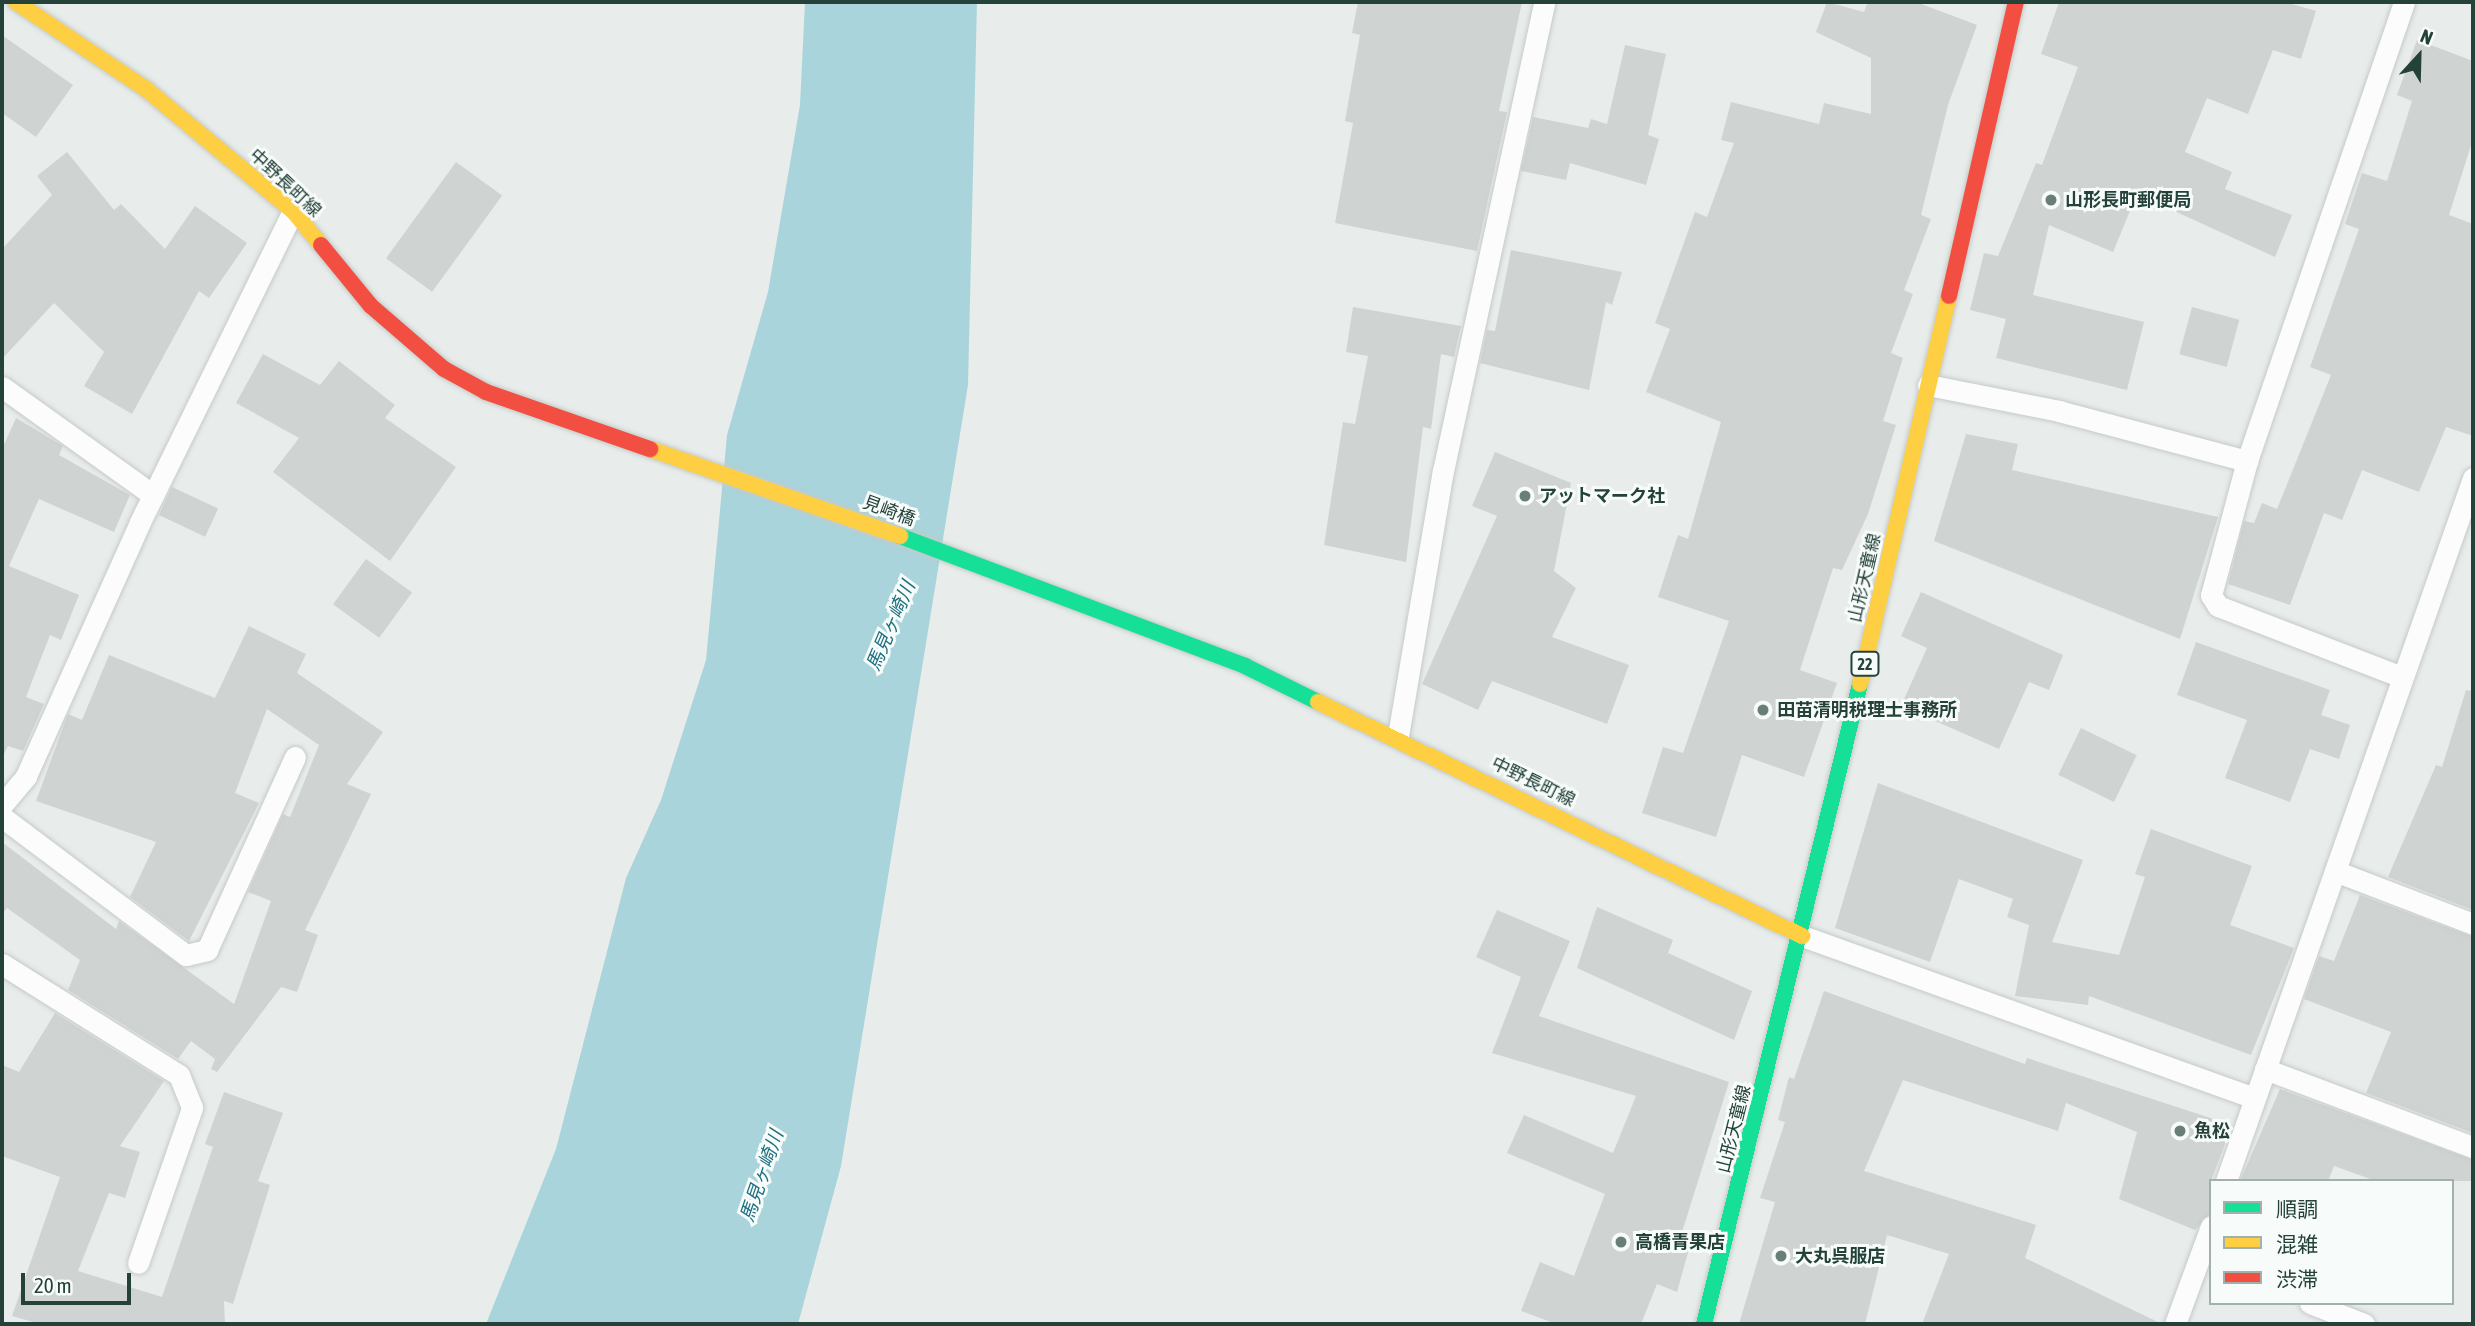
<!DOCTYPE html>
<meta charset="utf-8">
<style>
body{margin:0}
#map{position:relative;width:2475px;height:1326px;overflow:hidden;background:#e8edeb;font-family:"Asap Condensed","Noto Sans JP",sans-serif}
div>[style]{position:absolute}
.water>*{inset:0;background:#a9d4db}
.building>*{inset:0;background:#cfd4d2;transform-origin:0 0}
.roads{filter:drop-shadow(0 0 2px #c5cac8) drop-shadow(0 0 2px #c5cac8)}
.lane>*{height:21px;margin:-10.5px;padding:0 10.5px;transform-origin:10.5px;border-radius:10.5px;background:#fcfcfc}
.fast>*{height:16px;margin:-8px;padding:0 8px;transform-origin:8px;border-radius:8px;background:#16e098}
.slow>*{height:16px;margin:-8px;padding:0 8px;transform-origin:8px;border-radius:8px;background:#ffcf43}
.jam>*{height:16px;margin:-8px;padding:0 8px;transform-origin:8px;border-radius:8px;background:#f24e42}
.dots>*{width:19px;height:19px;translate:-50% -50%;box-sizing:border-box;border:4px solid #f7fbf9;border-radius:50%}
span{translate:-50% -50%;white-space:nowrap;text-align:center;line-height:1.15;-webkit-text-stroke:6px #f7fbf9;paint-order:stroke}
.shield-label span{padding:2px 5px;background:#f7fbf9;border:2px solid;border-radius:5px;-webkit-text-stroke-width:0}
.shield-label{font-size:16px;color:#24423a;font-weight:700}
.street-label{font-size:18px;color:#24423a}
.poi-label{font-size:18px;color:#24423a;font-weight:700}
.left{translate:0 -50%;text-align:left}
.water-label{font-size:19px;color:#1c6f80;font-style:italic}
.frame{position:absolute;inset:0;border:4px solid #24423a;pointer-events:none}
.legend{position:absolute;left:2209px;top:1179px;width:245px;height:126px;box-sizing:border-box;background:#f7fbf9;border:2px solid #a3b1ad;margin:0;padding:9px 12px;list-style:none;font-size:21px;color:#24423a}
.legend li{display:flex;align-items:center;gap:14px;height:35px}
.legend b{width:35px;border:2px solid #a3b1ad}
.north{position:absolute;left:2384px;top:21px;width:70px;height:70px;-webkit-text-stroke:5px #f7fbf9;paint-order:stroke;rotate:22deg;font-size:19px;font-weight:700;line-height:28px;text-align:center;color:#24423a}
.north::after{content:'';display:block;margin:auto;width:24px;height:32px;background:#24423a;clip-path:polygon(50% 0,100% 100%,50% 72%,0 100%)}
.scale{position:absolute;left:21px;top:1273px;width:110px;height:32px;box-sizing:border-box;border:4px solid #24423a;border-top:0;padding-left:9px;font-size:21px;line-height:24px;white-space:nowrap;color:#24423a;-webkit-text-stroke:5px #f7fbf9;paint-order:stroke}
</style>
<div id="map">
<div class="water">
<div style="clip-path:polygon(805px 2px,977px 2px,968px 385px,841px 1166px,798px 1324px,486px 1324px,556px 1149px,626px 878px,661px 800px,706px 660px,727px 435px,768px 292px,800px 105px)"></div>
</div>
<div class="building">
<div style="clip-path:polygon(1358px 2px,1522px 2px,1499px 111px,1507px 112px,1477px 251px,1335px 223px,1353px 123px,1345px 121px,1360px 35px,1352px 33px)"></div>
<div style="clip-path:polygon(1827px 2px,1864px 12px,1868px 2px,1916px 2px,1977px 25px,1948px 105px,1921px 215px,1931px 219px,1904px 290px,1913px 294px,1891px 353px,1903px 358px,1883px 421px,1896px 425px,1868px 514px,1842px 570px,1833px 568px,1800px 670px,1837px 683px,1804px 777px,1742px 755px,1716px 837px,1642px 813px,1663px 747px,1683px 753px,1729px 621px,1658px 597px,1678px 535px,1688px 539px,1721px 422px,1646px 392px,1670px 329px,1655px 323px,1695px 212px,1707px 217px,1734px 143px,1721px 140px,1731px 102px,1819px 124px,1824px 103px,1871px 114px,1871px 58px,1816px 32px)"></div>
<div style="clip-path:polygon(2059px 2px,2285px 2px,2316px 11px,2301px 59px,2273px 50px,2248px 114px,2207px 98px,2185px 152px,2232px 172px,2225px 189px,2292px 215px,2275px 257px,2137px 194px,2113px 252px,2049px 225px,2033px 295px,2144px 322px,2127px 390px,1996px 358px,2006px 319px,1970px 310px,1984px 253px,1998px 256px,2036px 163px,2042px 165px,2078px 67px,2041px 54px)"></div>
<div style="clip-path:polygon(2px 35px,73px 85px,36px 137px,2px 113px)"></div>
<div style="clip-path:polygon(2417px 40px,2473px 61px,2473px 139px,2449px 215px,2473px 224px,2473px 436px,2446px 427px,2419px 492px,2362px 470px,2342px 520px,2324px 513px,2290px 605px,2228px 584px,2244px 521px,2254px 523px,2262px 503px,2277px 509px,2331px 375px,2310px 367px,2359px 229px,2345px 224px,2362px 173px,2387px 181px,2412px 101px,2397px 95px)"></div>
<div style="clip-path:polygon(1625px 45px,1666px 54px,1648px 135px,1659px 139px,1646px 185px,1570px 163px,1566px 180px,1521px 171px,1533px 117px,1588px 128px,1591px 119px,1607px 124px)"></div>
<div style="clip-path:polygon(67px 152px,114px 210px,121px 204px,165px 249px,195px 206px,247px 243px,209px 298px,199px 291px,132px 414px,84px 386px,104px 352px,54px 303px,2px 359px,2px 249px,52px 195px,37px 176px)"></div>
<div style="left:456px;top:162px;width:57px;height:119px;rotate:36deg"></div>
<div style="clip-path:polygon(1511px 250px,1622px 272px,1612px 305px,1606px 302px,1589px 390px,1480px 363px,1487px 330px,1495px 331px)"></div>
<div style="clip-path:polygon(1353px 307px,1461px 326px,1454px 357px,1441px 354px,1431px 429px,1423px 427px,1406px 562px,1324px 545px,1343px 422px,1355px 424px,1368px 356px,1346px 352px)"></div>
<div style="left:2192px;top:307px;width:49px;height:49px;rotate:15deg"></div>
<div style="clip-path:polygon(263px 354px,320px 385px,339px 361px,395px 405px,385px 418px,456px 467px,390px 561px,273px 472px,299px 438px,236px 403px)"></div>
<div style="clip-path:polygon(16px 418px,63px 446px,59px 455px,130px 495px,114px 532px,39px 499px,9px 566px,79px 595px,61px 640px,50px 635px,26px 697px,44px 704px,23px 751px,8px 746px,4px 754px,2px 449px)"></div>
<div style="clip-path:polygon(1966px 434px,2018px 444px,2012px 470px,2218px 517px,2180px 639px,1934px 541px)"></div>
<div style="clip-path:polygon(1495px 452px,1571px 483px,1554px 571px,1576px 588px,1552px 637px,1629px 665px,1607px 724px,1492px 681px,1478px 710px,1422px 684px,1497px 516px,1472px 506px)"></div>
<div style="left:172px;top:487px;width:51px;height:31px;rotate:25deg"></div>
<div style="left:366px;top:559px;width:57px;height:56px;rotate:36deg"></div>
<div style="clip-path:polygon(1921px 592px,2063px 655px,2049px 690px,2029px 682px,1999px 749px,1901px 706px,1927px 648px,1901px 636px)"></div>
<div style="clip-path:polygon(249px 626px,306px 654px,297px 673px,383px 732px,347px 784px,371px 794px,305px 930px,318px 935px,297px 992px,281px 987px,217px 1072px,211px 1069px,215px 1059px,191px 1041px,178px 1059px,68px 990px,80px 960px,7px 908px,2px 914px,2px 842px,116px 929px,119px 921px,234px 1004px,271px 901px,248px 892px,283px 814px,290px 817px,319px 745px,267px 709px,235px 793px,259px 803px,189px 941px,130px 897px,156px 842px,36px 801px,68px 714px,82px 720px,109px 655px,215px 698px)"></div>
<div style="clip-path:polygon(2196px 642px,2330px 690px,2321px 715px,2350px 725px,2339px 759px,2310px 749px,2290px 802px,2225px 778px,2247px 720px,2177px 695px)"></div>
<div style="clip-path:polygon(2466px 690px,2473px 691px,2473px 910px,2388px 877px,2436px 765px,2442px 767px)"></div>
<div style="left:2081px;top:728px;width:62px;height:52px;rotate:26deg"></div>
<div style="clip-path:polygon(1878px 783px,2083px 860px,2052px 942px,2119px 955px,2145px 877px,2135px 874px,2151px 829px,2252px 866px,2230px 925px,2294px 948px,2251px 1055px,2089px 996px,2088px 1005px,2015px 996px,2029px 925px,2007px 917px,2013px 899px,1959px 879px,1930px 962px,1835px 928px)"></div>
<div style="clip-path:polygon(2360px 895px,2473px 937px,2473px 1133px,2366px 1093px,2391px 1032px,2304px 999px,2319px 956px,2334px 961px)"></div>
<div style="clip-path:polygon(1597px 907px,1673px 940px,1668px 953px,1752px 991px,1734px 1040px,1577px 968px)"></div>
<div style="clip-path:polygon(1497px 910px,1570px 941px,1539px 1016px,1729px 1082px,1678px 1245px,1689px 1249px,1677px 1292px,1657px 1284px,1641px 1324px,1556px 1324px,1521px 1311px,1540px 1262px,1574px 1276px,1605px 1194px,1507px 1153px,1524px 1115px,1613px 1153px,1636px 1096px,1492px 1053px,1521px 977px,1476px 957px)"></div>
<div style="clip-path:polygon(1824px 991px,2025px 1064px,2027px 1058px,2232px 1125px,2211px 1181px,2211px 1213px,2195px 1230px,2119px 1199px,2137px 1132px,2066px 1103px,2058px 1131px,1903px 1080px,1864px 1171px,2036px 1225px,2025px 1258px,2162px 1324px,1922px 1324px,1949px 1254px,1887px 1235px,1865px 1324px,1739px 1324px,1775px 1202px,1760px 1198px,1785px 1122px,1778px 1120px,1789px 1077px,1794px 1079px)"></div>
<div style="clip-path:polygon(55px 1013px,164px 1081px,120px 1146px,140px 1152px,125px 1198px,109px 1193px,78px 1271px,162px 1297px,213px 1147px,205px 1144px,224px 1092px,283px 1113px,258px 1181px,270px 1185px,233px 1304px,224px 1301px,225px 1324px,40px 1324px,12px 1316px,60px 1177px,2px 1156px,2px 1065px,19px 1072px)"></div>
<div style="clip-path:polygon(2280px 1089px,2473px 1160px,2473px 1181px,2376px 1181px,2334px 1166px,2328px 1181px,2240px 1181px)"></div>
</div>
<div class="roads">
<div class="lane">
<div style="left:1928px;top:385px;width:134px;rotate:11.2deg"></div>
<div style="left:2059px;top:411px;width:195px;rotate:14.9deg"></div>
<div style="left:2247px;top:461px;width:139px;rotate:105deg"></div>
<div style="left:2211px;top:595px;width:13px;rotate:58deg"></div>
<div style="left:2218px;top:606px;width:197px;rotate:21.1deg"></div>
<div style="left:2px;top:387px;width:186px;rotate:35.6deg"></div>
<div style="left:2247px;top:461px;width:485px;rotate:-71.1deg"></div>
<div style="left:1398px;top:736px;width:269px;rotate:-80.4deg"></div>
<div style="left:1443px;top:471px;width:480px;rotate:-77.8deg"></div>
<div style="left:2px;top:805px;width:38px;rotate:-50deg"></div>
<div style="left:26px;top:776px;width:278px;rotate:-65.8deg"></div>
<div style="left:140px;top:522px;width:347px;rotate:-63.8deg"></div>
<div style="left:2px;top:817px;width:230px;rotate:36.9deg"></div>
<div style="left:186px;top:955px;width:22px;rotate:-13deg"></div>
<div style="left:207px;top:950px;width:212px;rotate:-65.5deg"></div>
<div style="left:2335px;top:871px;width:148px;rotate:21deg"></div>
<div style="left:1802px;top:936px;width:480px;rotate:19.7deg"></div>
<div style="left:2px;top:964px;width:209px;rotate:32.1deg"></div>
<div style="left:179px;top:1075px;width:35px;rotate:68deg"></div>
<div style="left:192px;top:1108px;width:164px;rotate:109.2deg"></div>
<div style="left:2265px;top:1069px;width:222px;rotate:20.6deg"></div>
<div style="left:2226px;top:1181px;width:745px;rotate:-70.64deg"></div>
<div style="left:2310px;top:1303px;width:58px;rotate:21.3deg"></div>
<div style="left:2175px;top:1324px;width:104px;rotate:-69.8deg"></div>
</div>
<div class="fast">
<div style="left:900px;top:536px;width:369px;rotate:20.6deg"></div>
<div style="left:1245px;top:666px;width:81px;rotate:26.3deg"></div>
<div style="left:1704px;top:1324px;width:659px;rotate:-76.3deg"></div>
</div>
<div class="slow">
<div style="left:16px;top:2px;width:156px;rotate:33.8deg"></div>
<div style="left:146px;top:89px;width:191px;rotate:39.7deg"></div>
<div style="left:293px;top:211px;width:44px;rotate:50.5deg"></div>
<div style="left:650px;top:449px;width:265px;rotate:19.2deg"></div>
<div style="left:1860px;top:684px;width:398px;rotate:-77.1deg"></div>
<div style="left:1318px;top:702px;width:538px;rotate:25.8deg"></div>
</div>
<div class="jam">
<div style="left:321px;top:245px;width:79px;rotate:50.7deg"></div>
<div style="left:371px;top:306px;width:96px;rotate:40.8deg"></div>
<div style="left:444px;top:369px;width:48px;rotate:28.7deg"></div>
<div style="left:486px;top:392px;width:174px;rotate:19.2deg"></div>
<div style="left:1949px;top:296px;width:302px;rotate:-77.2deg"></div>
</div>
</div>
<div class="dots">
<div style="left:2051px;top:200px;background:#697e78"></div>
<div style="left:1525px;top:496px;background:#697e78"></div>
<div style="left:1763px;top:710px;background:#697e78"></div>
<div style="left:2180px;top:1131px;background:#697e78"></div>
<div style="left:1621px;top:1242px;background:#697e78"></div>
<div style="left:1781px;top:1256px;background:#697e78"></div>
</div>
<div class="shield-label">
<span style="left:1865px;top:664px">22</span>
</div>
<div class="street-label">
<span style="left:285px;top:183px;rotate:43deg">中野長町線</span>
<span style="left:889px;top:511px;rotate:20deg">見崎橋</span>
<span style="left:1865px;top:578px;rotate:-77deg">山形天童線</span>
<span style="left:1533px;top:782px;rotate:26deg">中野長町線</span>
<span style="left:1734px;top:1129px;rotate:-76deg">山形天童線</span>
</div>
<div class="poi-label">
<span class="left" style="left:2065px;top:200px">山形長町郵便局</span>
<span class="left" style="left:1539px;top:496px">アットマーク社</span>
<span class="left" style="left:1777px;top:710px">田苗清明税理士事務所</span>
<span class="left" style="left:2194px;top:1131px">魚松</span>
<span class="left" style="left:1635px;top:1242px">高橋青果店</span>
<span class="left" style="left:1795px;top:1256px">大丸呉服店</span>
</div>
<div class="water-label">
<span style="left:891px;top:626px;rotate:-67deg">馬見ヶ崎川</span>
<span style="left:762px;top:1176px;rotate:-71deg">馬見ヶ崎川</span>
</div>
<div class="frame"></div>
<ul class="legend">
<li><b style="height:9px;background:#16e098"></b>順調</li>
<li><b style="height:9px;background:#ffcf43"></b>混雑</li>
<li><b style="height:9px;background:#f24e42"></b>渋滞</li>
</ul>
<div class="north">N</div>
<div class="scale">20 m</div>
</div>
